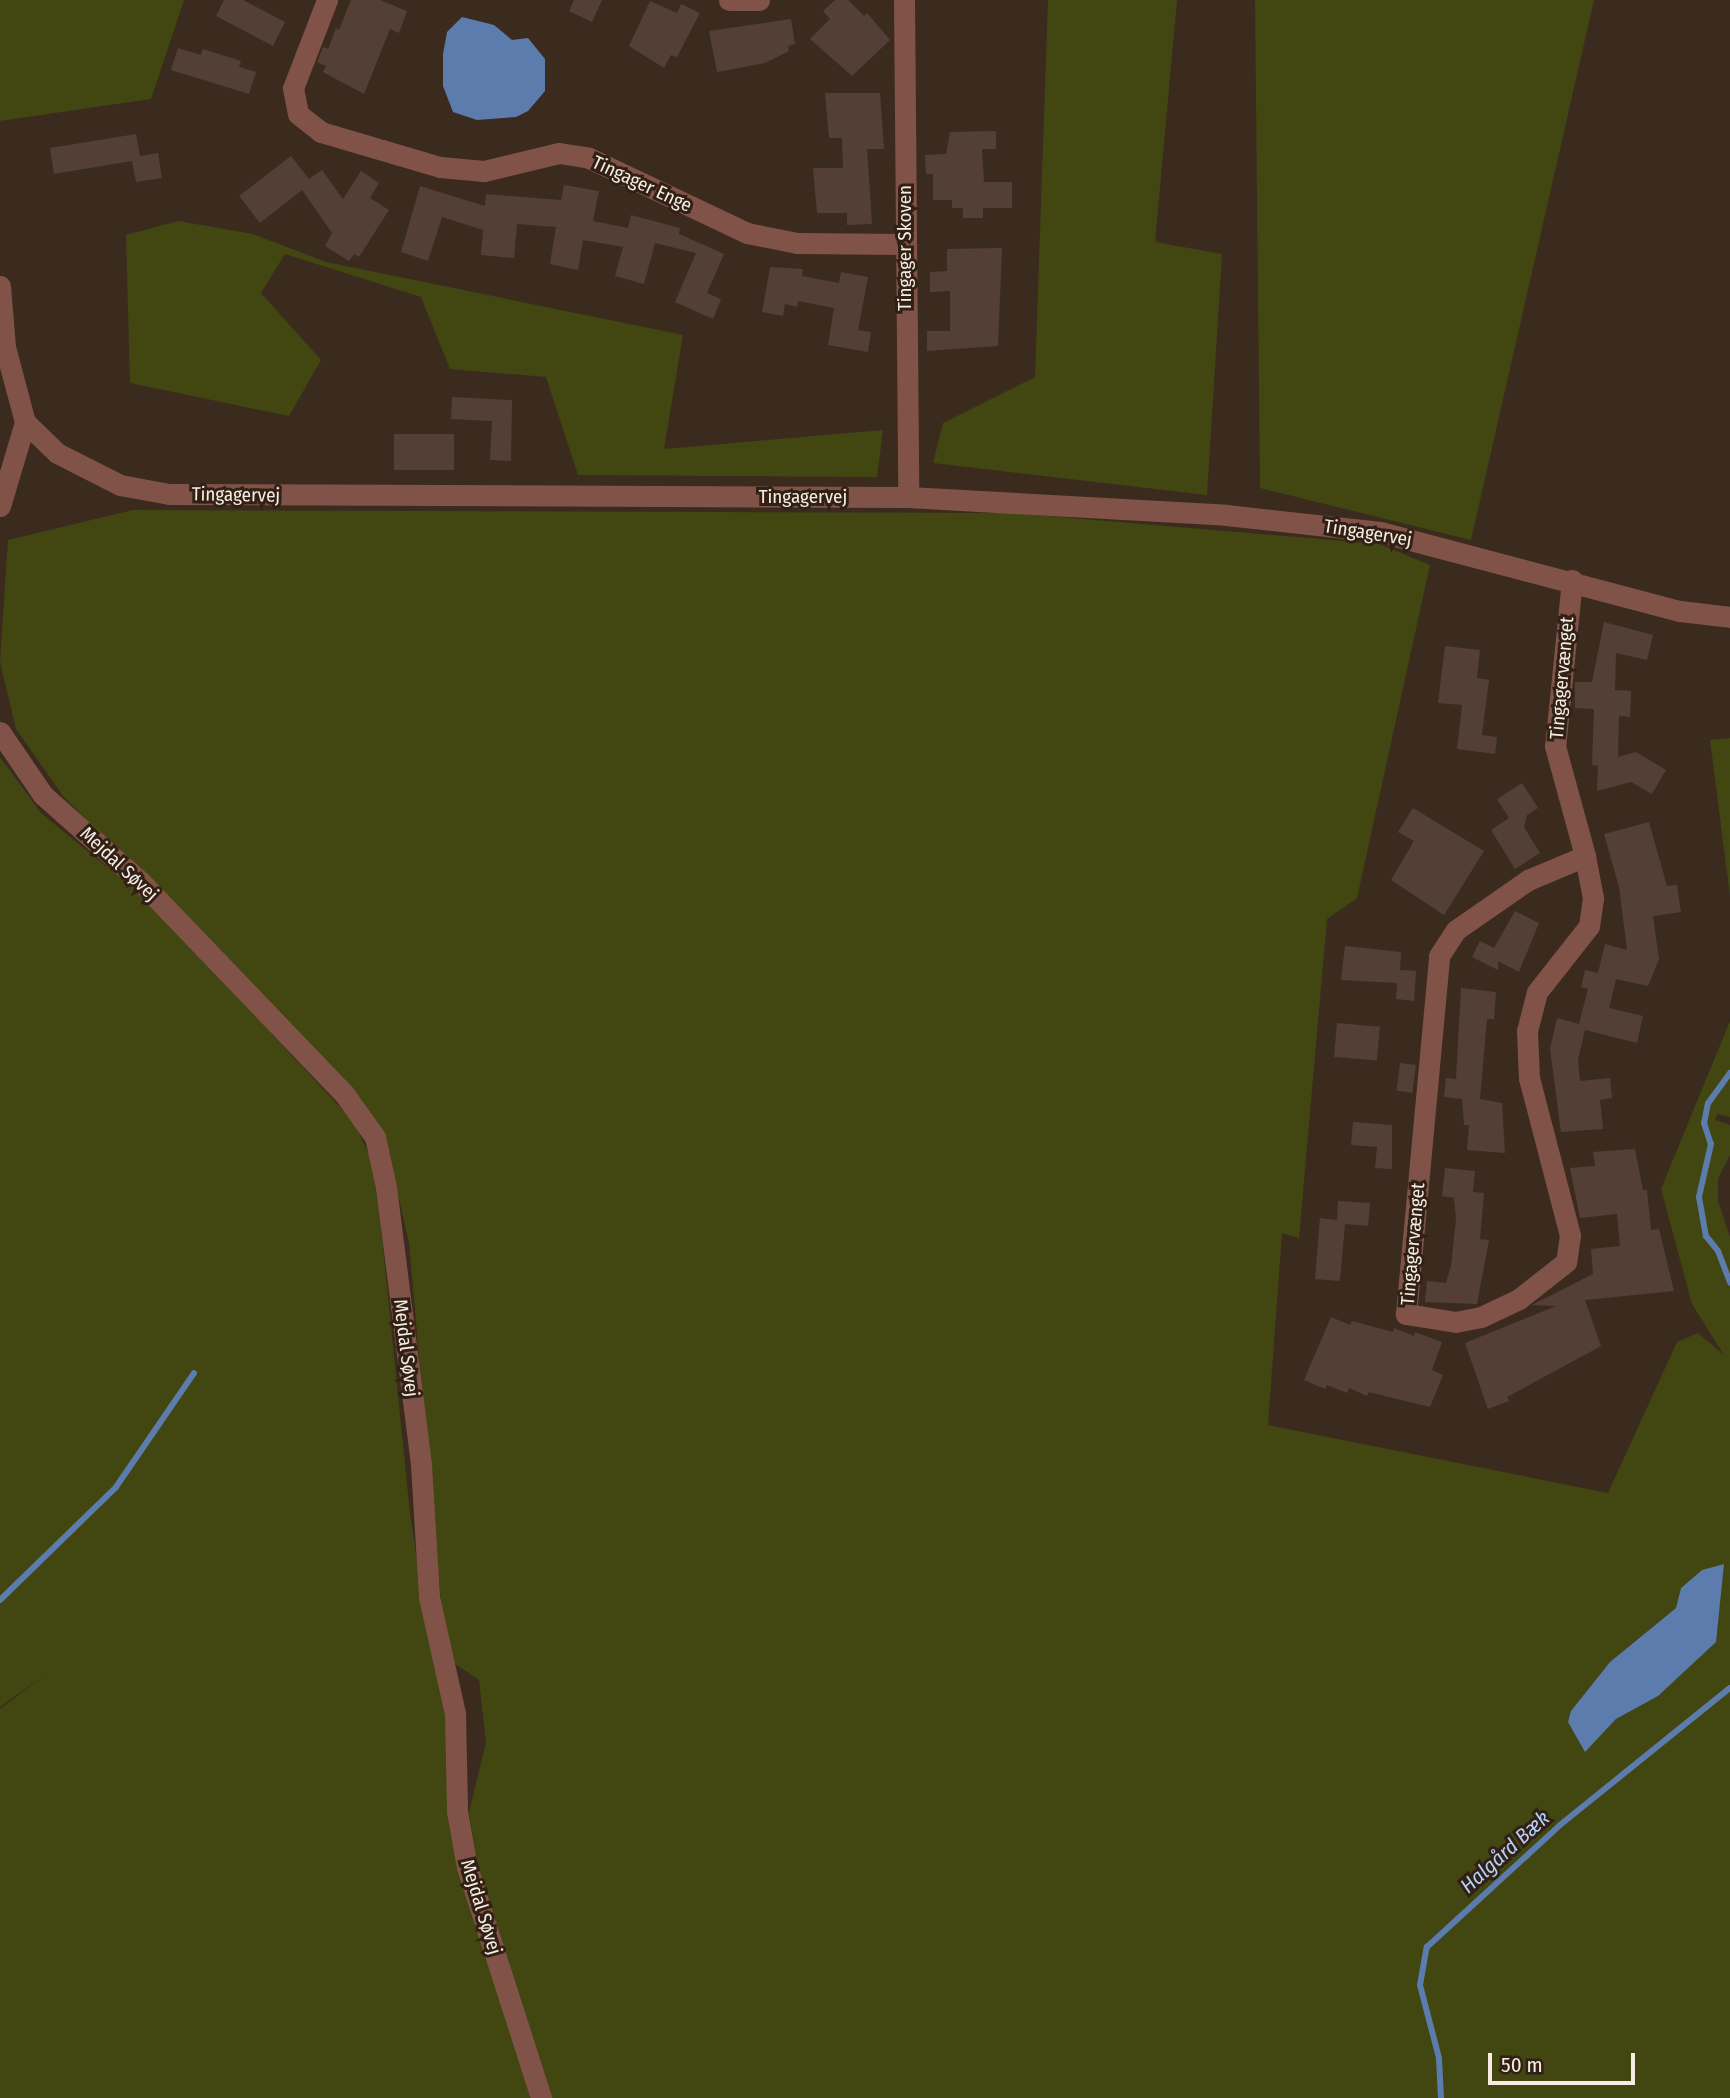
<!DOCTYPE html>
<meta charset="utf-8">
<style>
body{margin:0}
#map{position:relative;width:1730px;height:2098px;overflow:hidden;background:#3b2b1f;font-family:"Fira Sans Condensed",sans-serif}
div>[style]{position:absolute}
.green>*{inset:0;background:#424611}
.water>*{inset:0;background:#5b7cad}
.stream>*{height:6px;margin:-3px;padding:0 3px;transform-origin:3px;border-radius:3px;background:#5b7cad}
.building>*{inset:0;background:#533f36;transform-origin:0 0}
.street>*{height:21px;margin:-10.5px;padding:0 10.5px;transform-origin:10.5px;border-radius:10.5px;background:#815348}
span{translate:-50% -50%;white-space:nowrap;text-align:center;line-height:1.15;-webkit-text-stroke:6px #312115;paint-order:stroke}
.street-label{font-size:19px;color:#f7ece4}
.water-label{font-size:21px;color:#b3d0fc;font-style:italic}
.scale{position:absolute;left:1488px;top:2053px;width:147px;height:32px;box-sizing:border-box;border:4px solid #f7ece4;border-top:0;padding-left:9px;font-size:21px;line-height:24px;white-space:nowrap;color:#f7ece4;-webkit-text-stroke:5px #312115;paint-order:stroke}
</style>
<div id="map">
<div class="green">
<div style="clip-path:polygon(0 0,184px 0,151px 99px,0 121px)"></div>
<div style="clip-path:polygon(1048px 0,1177px 0,1155px 242px,1222px 254px,1207px 495px,933px 463px,943px 423px,1035px 377px)"></div>
<div style="clip-path:polygon(1255px 0,1594px 0,1471px 540px,1260px 488px)"></div>
<div style="clip-path:polygon(178px 221px,253px 234px,326px 262px,683px 335px,664px 449px,883px 430px,877px 477px,578px 475px,546px 377px,450px 369px,421px 297px,285px 254px,261px 293px,321px 360px,289px 416px,130px 383px,126px 235px)"></div>
<div style="clip-path:polygon(evenodd,133px 510px,1012px 513px,1379px 544px,1430px 565px,1357px 898px,1327px 919px,1299px 1238px,1282px 1233px,1268px 1425px,1608px 1493px,1677px 1342px,1698px 1333px,1724px 1355px,1692px 1304px,1661px 1189px,1730px 1021px,1730px 1117px,1717px 1114px,1715px 1120px,1730px 1125px,1730px 1155px,1718px 1179px,1718px 1201px,1730px 1237px,1730px 2098px,550px 2098px,478px 1867px,469px 1812px,486px 1743px,479px 1680px,454px 1663px,441px 1603px,409px 1243px,384px 1133px,354px 1090px,63px 796px,16px 729px,0 662px,8px 540px,133px 510px,1702px 1570px,1658px 1696px,1616px 1719px,1585px 1751px,1610px 1662px,1676px 1608px,1681px 1588px,1702px 1570px)"></div>
<div style="clip-path:polygon(1730px 738px,1730px 896px,1710px 740px)"></div>
<div style="clip-path:polygon(0 757px,41px 813px,147px 900px,354px 1122px,375px 1168px,410px 1513px,423px 1602px,448px 1705px,448px 1773px,531px 2098px,0 2098px,0 1709px,46px 1674px,0 1707px)"></div>
</div>
<div class="water">
<div style="clip-path:polygon(462px 17px,494px 25px,512px 40px,528px 38px,545px 59px,545px 91px,528px 111px,516px 117px,477px 120px,453px 112px,443px 86px,443px 54px,447px 32px)"></div>
<div style="clip-path:polygon(1724px 1564px,1716px 1642px,1658px 1696px,1616px 1719px,1585px 1752px,1568px 1722px,1571px 1711px,1610px 1662px,1676px 1608px,1681px 1588px,1702px 1570px)"></div>
</div>
<div class="stream">
<div style="left:1730px;top:1073px;width:37px;rotate:126deg"></div>
<div style="left:1708px;top:1103px;width:20px;rotate:101deg"></div>
<div style="left:1704px;top:1123px;width:22px;rotate:72deg"></div>
<div style="left:1711px;top:1144px;width:54px;rotate:102.8deg"></div>
<div style="left:1699px;top:1197px;width:40px;rotate:80deg"></div>
<div style="left:1706px;top:1236px;width:19px;rotate:51deg"></div>
<div style="left:1718px;top:1251px;width:34px;rotate:69deg"></div>
<div style="left:0;top:1600px;width:162px;rotate:-44.2deg"></div>
<div style="left:116px;top:1487px;width:138px;rotate:-55.6deg"></div>
<div style="left:1441px;top:2098px;width:40px;rotate:-92.9deg"></div>
<div style="left:1439px;top:2058px;width:75px;rotate:-104.6deg"></div>
<div style="left:1420px;top:1985px;width:39px;rotate:-80deg"></div>
<div style="left:1427px;top:1947px;width:180px;rotate:-42.5deg"></div>
<div style="left:1560px;top:1825px;width:218px;rotate:-38.9deg"></div>
</div>
<div class="building">
<div style="clip-path:polygon(224px 0,243px 0,285px 22px,273px 46px,216px 16px)"></div>
<div style="clip-path:polygon(351px 0,380px 0,407px 11px,399px 33px,390px 29px,364px 94px,323px 72px,326px 66px,317px 62px,323px 47px,328px 49px,336px 28px,339px 30px)"></div>
<div style="clip-path:polygon(574px 0,602px 0,592px 22px,569px 11px)"></div>
<div style="clip-path:polygon(835px 0,848px 0,864px 16px,867px 13px,890px 40px,852px 76px,810px 39px,830px 19px,823px 11px)"></div>
<div style="clip-path:polygon(650px 1px,677px 13px,681px 4px,700px 13px,677px 57px,671px 55px,664px 68px,629px 46px)"></div>
<div style="clip-path:polygon(791px 19px,795px 44px,788px 46px,789px 51px,765px 63px,717px 72px,709px 31px)"></div>
<div style="clip-path:polygon(178px 48px,201px 55px,203px 49px,241px 61px,239px 67px,256px 72px,249px 94px,171px 70px)"></div>
<div style="clip-path:polygon(825px 93px,880px 93px,884px 149px,867px 149px,872px 224px,847px 225px,847px 213px,817px 213px,813px 168px,843px 168px,842px 138px,829px 138px)"></div>
<div style="clip-path:polygon(996px 131px,996px 149px,982px 149px,984px 182px,1012px 182px,1012px 208px,983px 208px,983px 218px,963px 218px,963px 208px,952px 208px,952px 200px,933px 200px,933px 174px,926px 174px,925px 155px,946px 154px,950px 132px)"></div>
<div style="clip-path:polygon(136px 134px,140px 156px,158px 153px,162px 178px,136px 182px,132px 161px,54px 174px,50px 148px)"></div>
<div style="clip-path:polygon(291px 156px,309px 179px,322px 170px,343px 199px,361px 171px,379px 183px,370px 198px,389px 210px,359px 257px,354px 254px,349px 261px,325px 246px,332px 233px,302px 190px,260px 223px,239px 196px)"></div>
<div style="clip-path:polygon(564px 185px,599px 191px,593px 221px,628px 228px,631px 215px,680px 228px,679px 234px,724px 254px,707px 293px,721px 299px,713px 319px,675px 302px,696px 253px,655px 243px,644px 284px,615px 276px,623px 247px,583px 240px,578px 270px,550px 264px,556px 227px,517px 224px,514px 258px,481px 255px,483px 230px,442px 217px,428px 261px,401px 252px,420px 186px,485px 206px,486px 194px,561px 200px)"></div>
<div style="clip-path:polygon(1002px 248px,998px 346px,927px 351px,927px 331px,950px 331px,950px 291px,930px 292px,930px 272px,947px 271px,947px 249px)"></div>
<div style="clip-path:polygon(770px 267px,803px 269px,802px 276px,839px 283px,841px 272px,868px 277px,858px 330px,871px 332px,868px 352px,828px 345px,834px 308px,798px 301px,797px 307px,785px 304px,783px 316px,762px 312px)"></div>
<div style="clip-path:polygon(452px 397px,512px 400px,511px 461px,490px 460px,492px 421px,451px 419px)"></div>
<div style="left:394px;top:434px;width:60px;height:36px"></div>
<div style="clip-path:polygon(1604px 622px,1653px 635px,1647px 660px,1616px 653px,1615px 690px,1631px 691px,1630px 717px,1619px 716px,1618px 757px,1636px 752px,1666px 770px,1652px 794px,1631px 782px,1597px 791px,1598px 766px,1592px 765px,1594px 709px,1575px 708px,1575px 682px,1592px 682px)"></div>
<div style="clip-path:polygon(1445px 646px,1480px 650px,1477px 678px,1489px 680px,1482px 735px,1497px 737px,1495px 754px,1457px 749px,1462px 705px,1438px 703px)"></div>
<div style="clip-path:polygon(1522px 783px,1538px 808px,1527px 815px,1524px 827px,1540px 853px,1515px 869px,1491px 830px,1509px 818px,1497px 799px)"></div>
<div style="clip-path:polygon(1413px 808px,1484px 851px,1444px 915px,1391px 880px,1414px 841px,1398px 832px)"></div>
<div style="clip-path:polygon(1649px 822px,1667px 886px,1677px 885px,1681px 912px,1653px 916px,1659px 959px,1648px 986px,1616px 979px,1609px 1008px,1643px 1016px,1637px 1043px,1585px 1030px,1578px 1060px,1580px 1081px,1610px 1078px,1612px 1098px,1600px 1100px,1603px 1129px,1561px 1132px,1550px 1049px,1557px 1018px,1579px 1024px,1588px 989px,1581px 987px,1585px 970px,1598px 973px,1605px 944px,1627px 950px,1619px 887px,1604px 834px)"></div>
<div style="clip-path:polygon(1515px 911px,1539px 923px,1519px 972px,1498px 961px,1498px 970px,1472px 957px,1480px 941px,1494px 948px)"></div>
<div style="clip-path:polygon(1345px 946px,1401px 952px,1400px 970px,1416px 971px,1414px 1001px,1396px 999px,1397px 983px,1341px 980px)"></div>
<div style="clip-path:polygon(1461px 988px,1496px 992px,1494px 1019px,1487px 1019px,1480px 1099px,1502px 1103px,1505px 1153px,1467px 1150px,1469px 1125px,1464px 1125px,1462px 1099px,1444px 1097px,1446px 1078px,1456px 1079px)"></div>
<div style="left:1337px;top:1023px;width:43px;height:34px;rotate:5deg"></div>
<div style="left:1400px;top:1063px;width:16px;height:28px;rotate:7deg"></div>
<div style="clip-path:polygon(1353px 1122px,1392px 1125px,1392px 1169px,1375px 1168px,1377px 1147px,1351px 1145px)"></div>
<div style="clip-path:polygon(1635px 1149px,1643px 1190px,1647px 1190px,1651px 1230px,1659px 1229px,1674px 1291px,1585px 1300px,1601px 1346px,1507px 1397px,1509px 1401px,1488px 1409px,1465px 1343px,1556px 1306px,1532px 1305px,1593px 1274px,1591px 1249px,1620px 1246px,1617px 1214px,1580px 1218px,1570px 1168px,1595px 1166px,1593px 1152px)"></div>
<div style="clip-path:polygon(1445px 1168px,1475px 1171px,1473px 1192px,1484px 1193px,1480px 1239px,1489px 1240px,1477px 1304px,1425px 1302px,1427px 1281px,1446px 1283px,1451px 1266px,1456px 1219px,1454px 1198px,1442px 1196px)"></div>
<div style="clip-path:polygon(1338px 1201px,1370px 1203px,1368px 1226px,1345px 1224px,1340px 1281px,1315px 1279px,1320px 1218px,1337px 1220px)"></div>
<div style="clip-path:polygon(1331px 1317px,1350px 1325px,1352px 1321px,1393px 1332px,1394px 1328px,1414px 1336px,1415px 1332px,1442px 1342px,1432px 1370px,1443px 1375px,1430px 1407px,1369px 1392px,1367px 1396px,1349px 1388px,1347px 1393px,1327px 1385px,1325px 1389px,1304px 1380px)"></div>
</div>
<div class="street">
<div style="left:327px;top:0;width:94px;rotate:111.1deg"></div>
<div style="left:293px;top:88px;width:26px;rotate:79deg"></div>
<div style="left:298px;top:114px;width:29px;rotate:38deg"></div>
<div style="left:321px;top:132px;width:124px;rotate:16.4deg"></div>
<div style="left:440px;top:167px;width:44px;rotate:5.2deg"></div>
<div style="left:484px;top:171px;width:77px;rotate:-13.5deg"></div>
<div style="left:559px;top:153px;width:30px;rotate:9deg"></div>
<div style="left:589px;top:158px;width:175px;rotate:25.4deg"></div>
<div style="left:747px;top:233px;width:51px;rotate:11.3deg"></div>
<div style="left:797px;top:243px;width:107px;rotate:0.5deg"></div>
<div style="left:729px;top:0;width:30px"></div>
<div style="left:904px;top:0;width:497px;rotate:89.5deg"></div>
<div style="left:0;top:286px;width:61px;rotate:85.3deg"></div>
<div style="left:5px;top:347px;width:78px;rotate:75.1deg"></div>
<div style="left:25px;top:422px;width:45px;rotate:44.1deg"></div>
<div style="left:57px;top:453px;width:71px;rotate:26.9deg"></div>
<div style="left:120px;top:485px;width:50px;rotate:10.4deg"></div>
<div style="left:169px;top:494px;width:739px;rotate:0.23deg"></div>
<div style="left:908px;top:497px;width:319px;rotate:3.2deg"></div>
<div style="left:1226px;top:515px;width:155px;rotate:6.3deg"></div>
<div style="left:1380px;top:532px;width:310px;rotate:14.8deg"></div>
<div style="left:1680px;top:611px;width:50px;rotate:6.8deg"></div>
<div style="left:0;top:506px;width:88px;rotate:-73.4deg"></div>
<div style="left:1572px;top:580px;width:167px;rotate:95.8deg"></div>
<div style="left:1555px;top:746px;width:114px;rotate:74.7deg"></div>
<div style="left:1585px;top:856px;width:43px;rotate:79.2deg"></div>
<div style="left:1593px;top:898px;width:28px;rotate:98deg"></div>
<div style="left:1589px;top:926px;width:84px;rotate:128.2deg"></div>
<div style="left:1537px;top:992px;width:40px;rotate:104.4deg"></div>
<div style="left:1527px;top:1031px;width:47px;rotate:87.6deg"></div>
<div style="left:1529px;top:1078px;width:162px;rotate:75.4deg"></div>
<div style="left:1570px;top:1235px;width:27px;rotate:98deg"></div>
<div style="left:1566px;top:1262px;width:60px;rotate:141.8deg"></div>
<div style="left:1519px;top:1299px;width:42px;rotate:154.7deg"></div>
<div style="left:1481px;top:1317px;width:25px;rotate:169deg"></div>
<div style="left:1456px;top:1322px;width:51px;rotate:-170.9deg"></div>
<div style="left:1406px;top:1314px;width:360px;rotate:-84.7deg"></div>
<div style="left:1439px;top:956px;width:31px;rotate:-57deg"></div>
<div style="left:1456px;top:930px;width:88px;rotate:-34.8deg"></div>
<div style="left:1528px;top:880px;width:62px;rotate:-22.8deg"></div>
<div style="left:0;top:732px;width:76px;rotate:55.7deg"></div>
<div style="left:43px;top:795px;width:130px;rotate:41.6deg"></div>
<div style="left:140px;top:881px;width:296px;rotate:46.2deg"></div>
<div style="left:345px;top:1095px;width:52px;rotate:54.5deg"></div>
<div style="left:375px;top:1137px;width:51px;rotate:77.6deg"></div>
<div style="left:386px;top:1187px;width:280px;rotate:82.8deg"></div>
<div style="left:421px;top:1465px;width:132px;rotate:86.5deg"></div>
<div style="left:429px;top:1597px;width:119px;rotate:77.4deg"></div>
<div style="left:455px;top:1713px;width:98px;rotate:88.8deg"></div>
<div style="left:457px;top:1811px;width:57px;rotate:79.9deg"></div>
<div style="left:467px;top:1867px;width:243px;rotate:72.2deg"></div>
</div>
<div class="street-label">
<span style="left:642px;top:184px;rotate:25deg">Tingager Enge</span>
<span style="left:905px;top:248px;rotate:-90deg">Tingager Skoven</span>
<span style="left:236px;top:495px;rotate:1deg">Tingagervej</span>
<span style="left:803px;top:497px">Tingagervej</span>
<span style="left:1368px;top:533px;rotate:9deg">Tingagervej</span>
<span style="left:1562px;top:678px;rotate:-85deg">Tingagervænget</span>
<span style="left:119px;top:864px;rotate:43deg">Mejdal Søvej</span>
<span style="left:1413px;top:1244px;rotate:-85deg">Tingagervænget</span>
<span style="left:406px;top:1348px;rotate:83deg">Mejdal Søvej</span>
<span style="left:481px;top:1907px;rotate:73deg">Mejdal Søvej</span>
</div>
<div class="water-label">
<span style="left:1505px;top:1852px;rotate:-42deg">Halgård Bæk</span>
</div>
<div class="scale">50 m</div>
</div>
